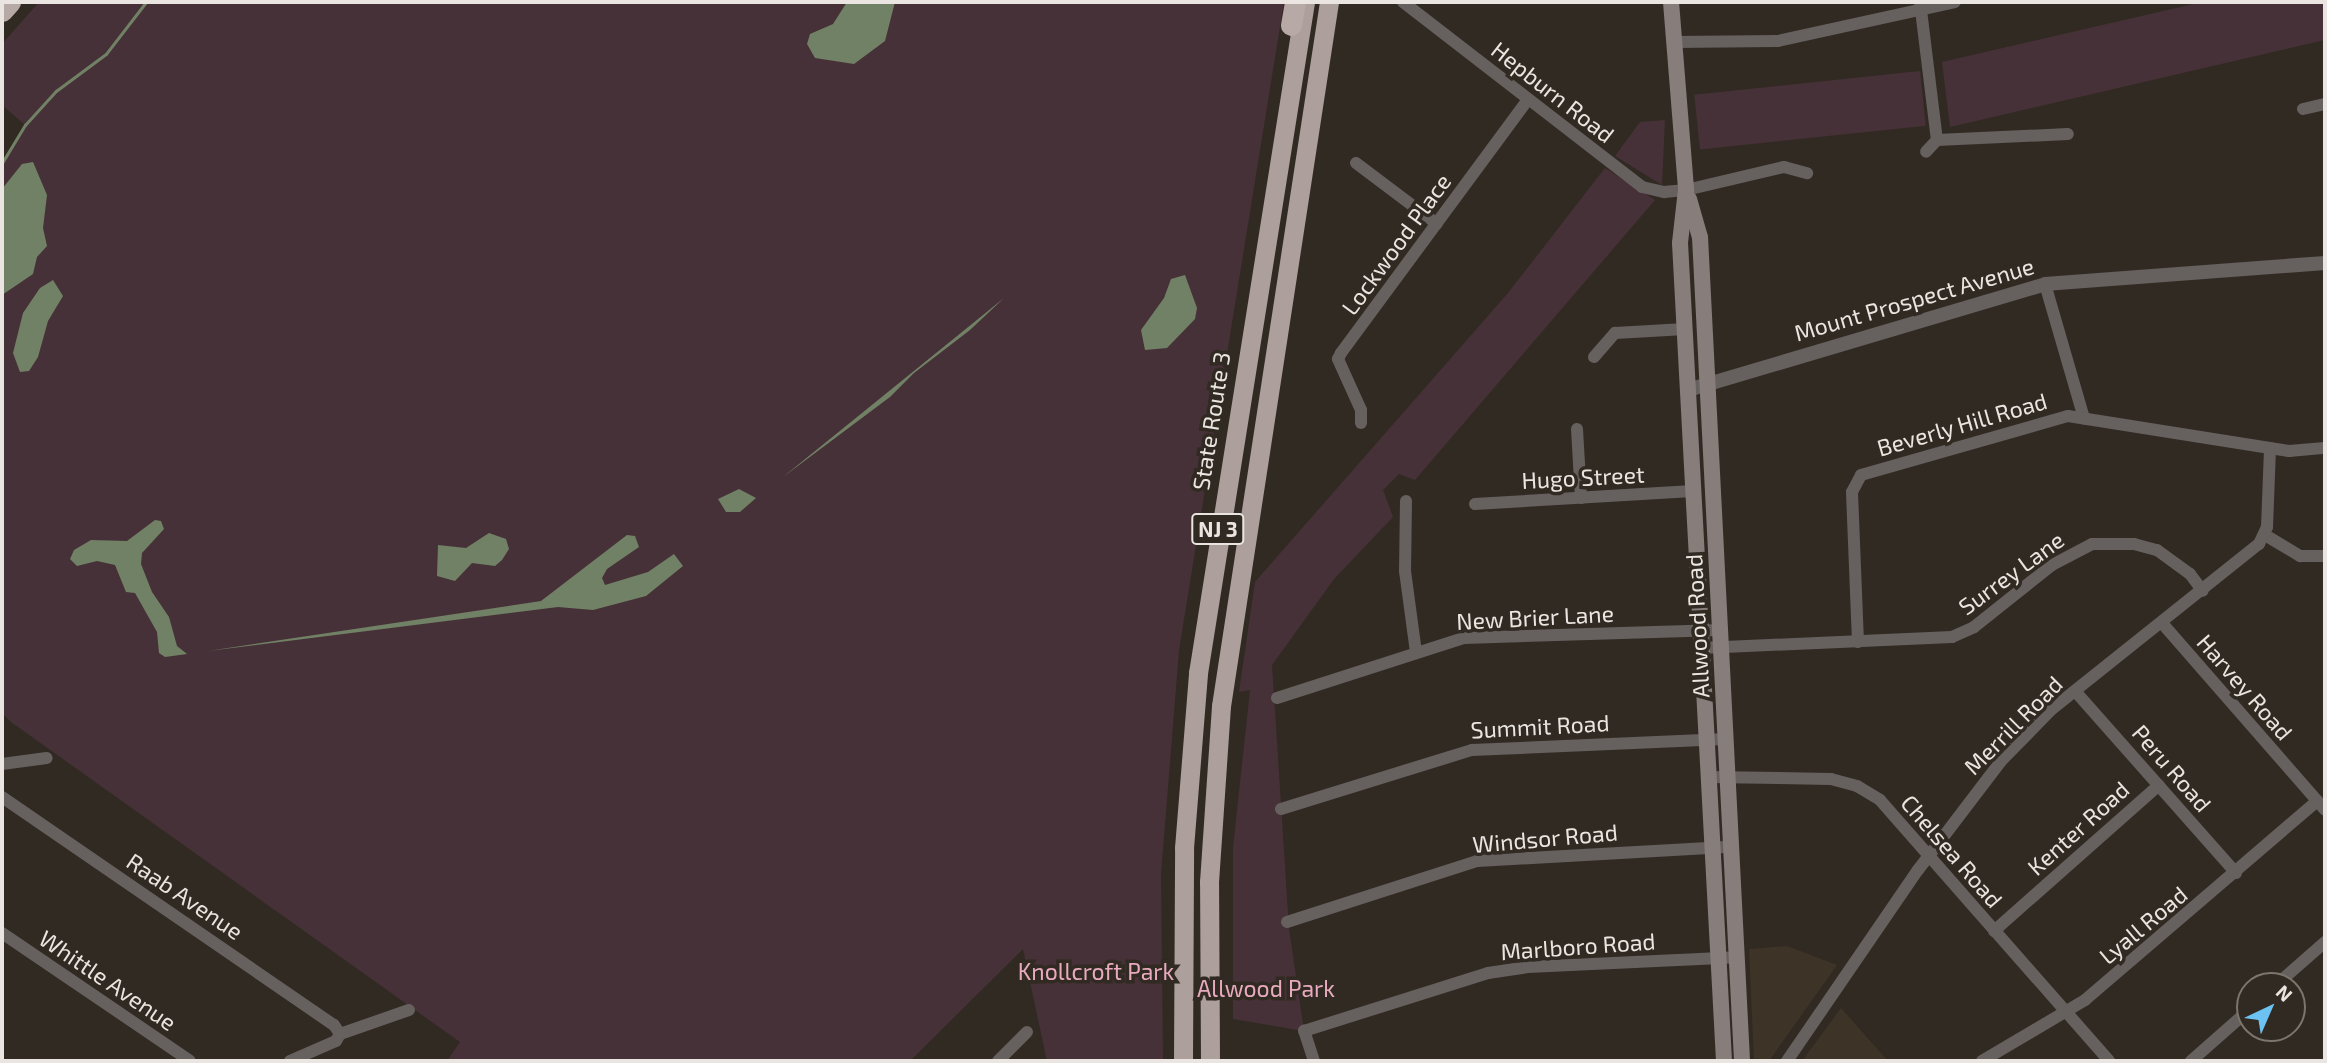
<!DOCTYPE html>
<style>
body{margin:0}
#map{position:relative;width:2327px;height:1063px;overflow:hidden;background:#312a22;font-family:"Exo 2",sans-serif}
div>[style]{position:absolute}
.built>*{inset:0;background:#3e3327}
.green>*{inset:0;background:#473138;transform-origin:0 0}
.water>*{inset:0;background:#718165}
.stream>*{height:2.5px;margin:-1.25px;padding:0 1.25px;transform-origin:1.25px;border-radius:1.25px;background:#718165}
.minor>*{height:12px;margin:-6px;padding:0 6px;transform-origin:6px;border-radius:6px;background:#66605f}
.tertiary>*{height:14px;margin:-7px;padding:0 7px;transform-origin:7px;border-radius:7px;background:#66605f}
.secondary>*{height:16px;margin:-8px;padding:0 8px;transform-origin:8px;border-radius:8px;background:#877e7c}
.trunk>*{height:19px;margin:-9.5px;padding:0 9.5px;transform-origin:9.5px;border-radius:9.5px;background:#ac9f9c}
.motorway>*{height:21px;margin:-10.5px;padding:0 10.5px;transform-origin:10.5px;border-radius:10.5px;background:#b7a9a6}
span{translate:-50% -50%;white-space:nowrap;text-align:center;line-height:1.15;-webkit-text-stroke:7px #312a22;paint-order:stroke}
.shield-label span{padding:2px 5px;background:#312a22;border:2px solid;border-radius:5px;-webkit-text-stroke-width:0}
.shield-label{font-size:21px;color:#eae5e0;font-weight:700}
.street-label{font-size:23px;color:#eae5e0}
.park-label{font-size:23px;color:#e8aabf}
.frame{position:absolute;inset:0;border:4px solid #eae5e0;pointer-events:none}
.north{position:absolute;left:2236px;top:972px;width:70px;height:70px;box-sizing:border-box;background:#312a22;border:2px solid #7b756e;border-radius:50%;rotate:44deg;font-size:19px;font-weight:700;line-height:28px;text-align:center;color:#eae5e0}
.north::after{content:'';display:block;margin:auto;width:24px;height:32px;background:#6cc3f2;clip-path:polygon(50% 0,100% 100%,50% 72%,0 100%)}
</style>
<div id="map">
<div class="built">
<div style="clip-path:polygon(1787px 946px,1837px 965px,1769px 1061px,1754px 1061px,1749px 949px)"></div>
<div style="clip-path:polygon(1841px 1008px,1888px 1061px,1802px 1061px)"></div>
</div>
<div class="green">
<div style="clip-path:polygon(39px 2px,1284px 2px,1179px 650px,1161px 874px,1163px 1061px,1047px 1061px,1023px 949px,910px 1061px,447px 1061px,460px 1042px,11px 722px,2px 713px,2px 163px,25px 125px,2px 105px,2px 44px)"></div>
<div style="clip-path:polygon(2202px 2px,2325px 2px,2325px 40px,1950px 127px,1942px 62px)"></div>
<div style="left:1920px;top:71px;width:55px;height:227px;rotate:84deg"></div>
<div style="clip-path:polygon(1665px 120px,1662px 185px,1615px 156px,1640px 122px)"></div>
<div style="clip-path:polygon(1605px 168px,1655px 200px,1415px 480px,1399px 474px,1383px 490px,1393px 517px,1334px 579px,1272px 665px,1289px 929px,1304px 1031px,1233px 1019px,1233px 848px,1250px 690px,1239px 692px,1255px 582px,1508px 293px)"></div>
</div>
<div class="water">
<div style="clip-path:polygon(847px 2px,895px 2px,885px 41px,854px 64px,815px 58px,807px 44px,810px 34px,833px 24px)"></div>
<div style="clip-path:polygon(33px 162px,47px 195px,43px 228px,47px 246px,37px 257px,33px 274px,2px 295px,2px 189px,22px 164px)"></div>
<div style="clip-path:polygon(1185px 275px,1197px 308px,1195px 319px,1167px 348px,1145px 350px,1141px 330px,1164px 298px,1171px 279px)"></div>
<div style="clip-path:polygon(53px 280px,63px 296px,48px 321px,38px 357px,29px 371px,20px 372px,13px 353px,23px 313px,40px 288px)"></div>
<div style="clip-path:polygon(1004px 298px,970px 330px,914px 373px,890px 397px,783px 477px)"></div>
<div style="clip-path:polygon(739px 489px,756px 498px,740px 512px,726px 512px,718px 499px)"></div>
<div style="clip-path:polygon(155px 520px,161px 521px,164px 529px,142px 553px,141px 564px,152px 592px,169px 617px,177px 646px,187px 654px,165px 657px,159px 653px,157px 632px,135px 593px,126px 592px,115px 565px,97px 561px,77px 566px,70px 559px,74px 550px,91px 540px,127px 541px)"></div>
<div style="clip-path:polygon(489px 533px,506px 539px,509px 549px,502px 560px,495px 566px,472px 563px,455px 581px,437px 576px,438px 545px,466px 548px)"></div>
<div style="clip-path:polygon(627px 535px,635px 536px,639px 547px,607px 569px,602px 578px,605px 585px,648px 572px,674px 554px,683px 566px,646px 596px,593px 610px,558px 607px,208px 651px,541px 601px)"></div>
</div>
<div class="stream">
<div style="left:2px;top:163px;width:44px;rotate:-58.8deg"></div>
<div style="left:25px;top:125px;width:46px;rotate:-47.6deg"></div>
<div style="left:56px;top:91px;width:62px;rotate:-36.5deg"></div>
<div style="left:106px;top:54px;width:66px;rotate:-52.4deg"></div>
</div>
<div class="minor">
<div style="left:1403px;top:2px;width:302px;rotate:37.7deg"></div>
<div style="left:1642px;top:187px;width:23px;rotate:13deg"></div>
<div style="left:1664px;top:192px;width:22px;rotate:-5deg"></div>
<div style="left:1686px;top:190px;width:101px;rotate:-13.2deg"></div>
<div style="left:1784px;top:167px;width:24px;rotate:15deg"></div>
<div style="left:1920px;top:2px;width:139px;rotate:83deg"></div>
<div style="left:1937px;top:140px;width:16px;rotate:133deg"></div>
<div style="left:1674px;top:42px;width:104px;rotate:-0.6deg"></div>
<div style="left:1778px;top:41px;width:181px;rotate:-12.4deg"></div>
<div style="left:2303px;top:109px;width:23px;rotate:-13deg"></div>
<div style="left:1937px;top:140px;width:131px;rotate:-2.6deg"></div>
<div style="left:1356px;top:163px;width:101px;rotate:37deg"></div>
<div style="left:2045px;top:284px;width:140px;rotate:73.8deg"></div>
<div style="left:1594px;top:357px;width:32px;rotate:-49deg"></div>
<div style="left:1615px;top:333px;width:70px;rotate:-3.3deg"></div>
<div style="left:1361px;top:423px;width:13px;rotate:-90deg"></div>
<div style="left:1361px;top:410px;width:56px;rotate:-114.3deg"></div>
<div style="left:1338px;top:359px;width:7px;rotate:-63deg"></div>
<div style="left:1341px;top:353px;width:315px;rotate:-53.6deg"></div>
<div style="left:1577px;top:429px;width:69px;rotate:86.7deg"></div>
<div style="left:1406px;top:501px;width:70px;rotate:90.8deg"></div>
<div style="left:1405px;top:571px;width:82px;rotate:82.3deg"></div>
<div style="left:1475px;top:504px;width:218px;rotate:-3.4deg"></div>
<div style="left:2265px;top:535px;width:41px;rotate:31deg"></div>
<div style="left:2300px;top:556px;width:25px"></div>
<div style="left:2162px;top:623px;width:248px;rotate:48.9deg"></div>
<div style="left:1858px;top:642px;width:150px;rotate:-92.3deg"></div>
<div style="left:1852px;top:492px;width:19px;rotate:-62deg"></div>
<div style="left:1861px;top:475px;width:215px;rotate:-15.9deg"></div>
<div style="left:2068px;top:416px;width:224px;rotate:9deg"></div>
<div style="left:2289px;top:451px;width:36px;rotate:-5deg"></div>
<div style="left:1702px;top:648px;width:250px;rotate:-2.5deg"></div>
<div style="left:1952px;top:637px;width:24px;rotate:-24deg"></div>
<div style="left:1974px;top:627px;width:100px;rotate:-38.5deg"></div>
<div style="left:2052px;top:565px;width:45px;rotate:-27.7deg"></div>
<div style="left:2092px;top:544px;width:42px"></div>
<div style="left:2134px;top:544px;width:24px;rotate:15deg"></div>
<div style="left:2157px;top:550px;width:41px;rotate:36deg"></div>
<div style="left:2190px;top:574px;width:21px;rotate:53deg"></div>
<div style="left:2075px;top:691px;width:243px;rotate:48.5deg"></div>
<div style="left:1277px;top:698px;width:196px;rotate:-17.8deg"></div>
<div style="left:1464px;top:638px;width:256px;rotate:-1.8deg"></div>
<div style="left:2px;top:764px;width:45px;rotate:-7.6deg"></div>
<div style="left:1709px;top:777px;width:122px;rotate:0.9deg"></div>
<div style="left:1831px;top:779px;width:27px;rotate:15deg"></div>
<div style="left:1857px;top:786px;width:27px;rotate:31deg"></div>
<div style="left:1880px;top:800px;width:347px;rotate:48.7deg"></div>
<div style="left:2px;top:797px;width:403px;rotate:34.5deg"></div>
<div style="left:334px;top:1025px;width:11px;rotate:56deg"></div>
<div style="left:1281px;top:809px;width:200px;rotate:-17.2deg"></div>
<div style="left:1472px;top:750px;width:254px;rotate:-2.5deg"></div>
<div style="left:1287px;top:922px;width:200px;rotate:-17.8deg"></div>
<div style="left:1477px;top:861px;width:254px;rotate:-3.2deg"></div>
<div style="left:1994px;top:931px;width:220px;rotate:-41.5deg"></div>
<div style="left:2px;top:933px;width:227px;rotate:34.2deg"></div>
<div style="left:2275px;top:986px;width:67px;rotate:-41.3deg"></div>
<div style="left:290px;top:1061px;width:50px;rotate:-23.5deg"></div>
<div style="left:336px;top:1041px;width:8px;rotate:-60deg"></div>
<div style="left:340px;top:1034px;width:73px;rotate:-19.2deg"></div>
<div style="left:998px;top:1061px;width:41px;rotate:-45deg"></div>
<div style="left:1314px;top:1061px;width:32px;rotate:-108deg"></div>
<div style="left:1304px;top:1031px;width:193px;rotate:-17.5deg"></div>
<div style="left:1488px;top:973px;width:40px;rotate:-8.5deg"></div>
<div style="left:1528px;top:967px;width:209px;rotate:-2.7deg"></div>
<div style="left:1787px;top:1061px;width:232px;rotate:-55.6deg"></div>
<div style="left:1918px;top:870px;width:137px;rotate:-52.7deg"></div>
<div style="left:2001px;top:761px;width:73px;rotate:-45.6deg"></div>
<div style="left:2052px;top:709px;width:265px;rotate:-38.6deg"></div>
<div style="left:2259px;top:544px;width:19px;rotate:-65deg"></div>
<div style="left:2267px;top:527px;width:79px;rotate:-87.8deg"></div>
<div style="left:1982px;top:1061px;width:120px;rotate:-30.6deg"></div>
<div style="left:2085px;top:1000px;width:306px;rotate:-40.6deg"></div>
<div style="left:2191px;top:1061px;width:79px;rotate:-41.4deg"></div>
</div>
<div class="tertiary">
<div style="left:1688px;top:390px;width:372px;rotate:-16.5deg"></div>
<div style="left:2045px;top:284px;width:281px;rotate:-4.3deg"></div>
</div>
<div class="secondary">
<div style="left:1671px;top:2px;width:189px;rotate:85.4deg"></div>
<div style="left:1686px;top:190px;width:53px;rotate:96.5deg"></div>
<div style="left:1680px;top:243px;width:819px;rotate:86.92deg"></div>
<div style="left:1689px;top:199px;width:40px;rotate:74deg"></div>
<div style="left:1700px;top:237px;width:825px;rotate:87.08deg"></div>
</div>
<div class="trunk">
<div style="left:1183px;top:1061px;width:213px;rotate:-89.7deg"></div>
<div style="left:1184px;top:848px;width:176px;rotate:-85.4deg"></div>
<div style="left:1198px;top:673px;width:679px;rotate:-80.94deg"></div>
<div style="left:1210px;top:1061px;width:179px;rotate:-90.3deg"></div>
<div style="left:1209px;top:882px;width:176px;rotate:-86.1deg"></div>
<div style="left:1221px;top:706px;width:712px;rotate:-81.28deg"></div>
</div>
<div class="motorway">
<div style="left:2px;top:11px;width:12px;rotate:-48deg"></div>
<div style="left:1291px;top:25px;width:23px;rotate:-80deg"></div>
</div>
<div class="shield-label">
<span style="left:1218px;top:529px">NJ 3</span>
</div>
<div class="street-label">
<span style="left:1553px;top:92px;rotate:38deg">Hepburn Road</span>
<span style="left:1396px;top:244px;rotate:-54deg">Lockwood Place</span>
<span style="left:1914px;top:299px;rotate:-16deg">Mount Prospect Avenue</span>
<span style="left:1211px;top:421px;rotate:-81deg">State Route 3</span>
<span style="left:1962px;top:424px;rotate:-16deg">Beverly Hill Road</span>
<span style="left:1583px;top:477px;rotate:-3deg">Hugo Street</span>
<span style="left:2011px;top:573px;rotate:-36deg">Surrey Lane</span>
<span style="left:1535px;top:617px;rotate:-3deg">New Brier Lane</span>
<span style="left:1697px;top:626px;rotate:-93deg">Allwood Road</span>
<span style="left:2245px;top:687px;rotate:49deg">Harvey Road</span>
<span style="left:2013px;top:725px;rotate:-45deg">Merrill Road</span>
<span style="left:1540px;top:726px;rotate:-3deg">Summit Road</span>
<span style="left:2172px;top:768px;rotate:49deg">Peru Road</span>
<span style="left:2078px;top:828px;rotate:-42deg">Kenter Road</span>
<span style="left:1545px;top:838px;rotate:-5deg">Windsor Road</span>
<span style="left:1952px;top:851px;rotate:49deg">Chelsea Road</span>
<span style="left:185px;top:896px;rotate:34deg">Raab Avenue</span>
<span style="left:2143px;top:925px;rotate:-40deg">Lyall Road</span>
<span style="left:1578px;top:946px;rotate:-4deg">Marlboro Road</span>
<span style="left:108px;top:980px;rotate:34deg">Whittle Avenue</span>
</div>
<div class="park-label">
<span style="left:1096px;top:971px">Knollcroft Park</span>
<span style="left:1266px;top:988px">Allwood Park</span>
</div>
<div class="frame"></div>
<div class="north">N</div>
</div>
